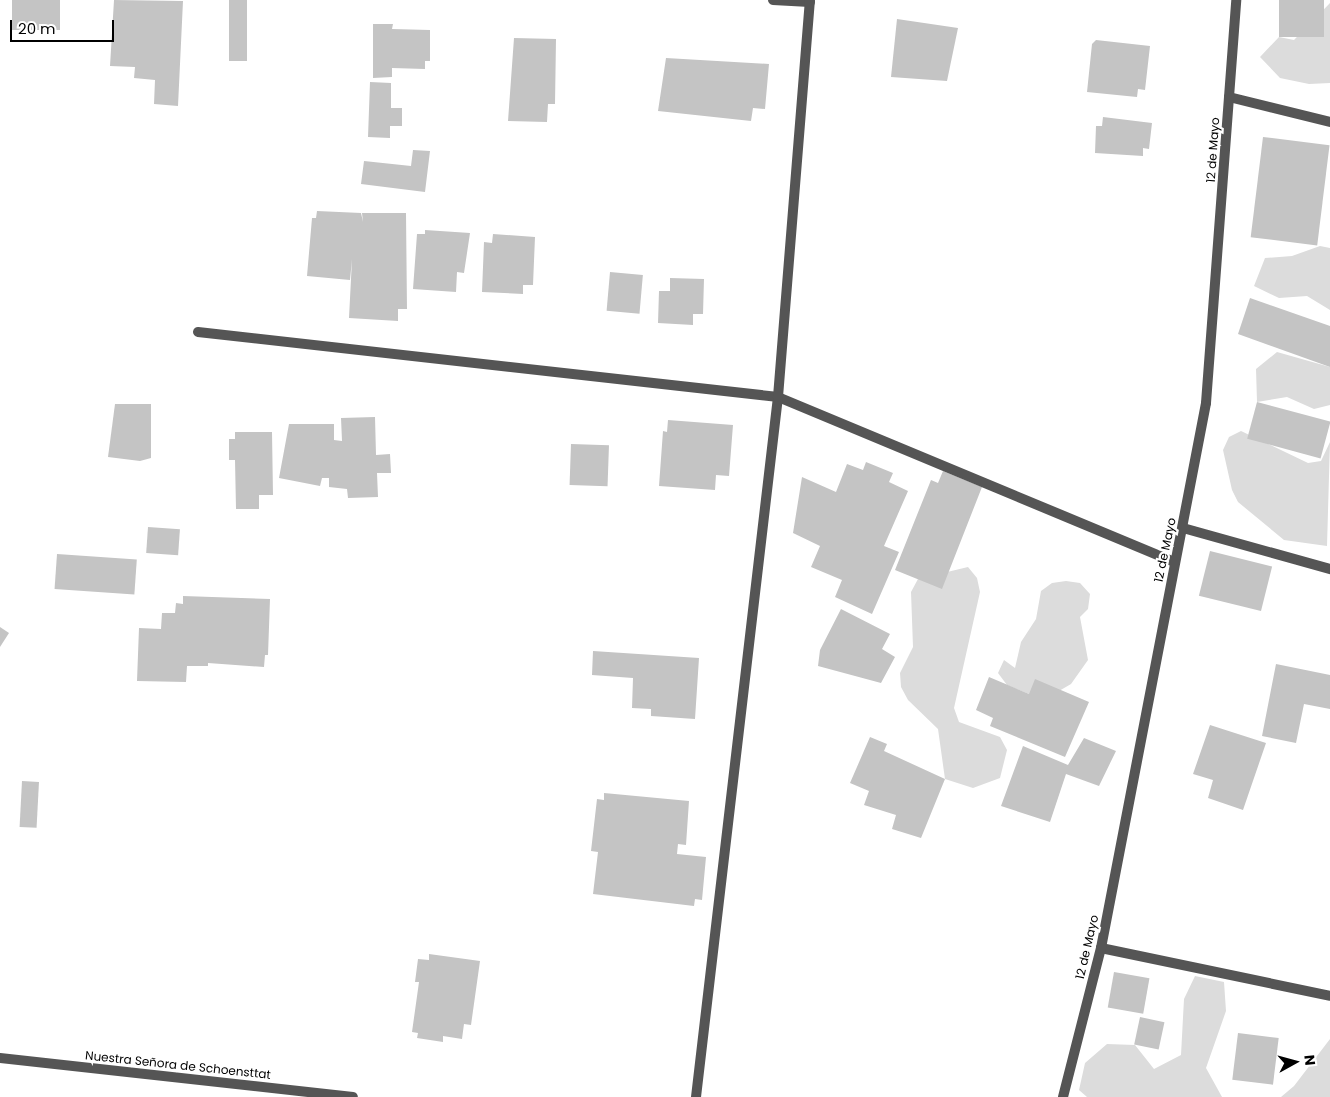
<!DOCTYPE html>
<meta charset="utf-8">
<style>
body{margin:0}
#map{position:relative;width:1330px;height:1097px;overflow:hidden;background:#fff;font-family:Poppins,sans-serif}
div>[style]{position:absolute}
.green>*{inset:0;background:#dcdcdc}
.building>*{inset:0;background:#c4c4c4;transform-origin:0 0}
.street>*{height:10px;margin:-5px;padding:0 5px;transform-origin:5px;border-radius:5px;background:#555}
span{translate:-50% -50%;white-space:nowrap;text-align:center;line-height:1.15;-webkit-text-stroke:4.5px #fff;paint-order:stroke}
.street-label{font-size:12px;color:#000}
.north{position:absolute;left:1270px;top:1037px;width:50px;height:50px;-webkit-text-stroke:4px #fff;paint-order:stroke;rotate:83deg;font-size:14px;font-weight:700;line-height:20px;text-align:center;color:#000}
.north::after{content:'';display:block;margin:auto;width:18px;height:22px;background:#000;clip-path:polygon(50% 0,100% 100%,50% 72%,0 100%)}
.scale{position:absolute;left:10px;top:20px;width:104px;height:22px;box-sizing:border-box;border:2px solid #000;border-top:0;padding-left:6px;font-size:15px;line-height:18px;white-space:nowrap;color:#000;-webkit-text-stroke:4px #fff;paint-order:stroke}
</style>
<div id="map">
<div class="green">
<div style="clip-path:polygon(1330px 3px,1330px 83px,1309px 84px,1280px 78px,1260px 57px,1279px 37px,1294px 40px)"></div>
<div style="clip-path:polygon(1320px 246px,1330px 248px,1330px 310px,1307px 296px,1279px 298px,1254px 286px,1265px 258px,1292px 256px)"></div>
<div style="clip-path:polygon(1277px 352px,1330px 367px,1330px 405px,1314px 409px,1287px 397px,1257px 402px,1256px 369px)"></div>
<div style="clip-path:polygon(1241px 431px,1308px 463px,1321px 461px,1330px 442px,1327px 546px,1284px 540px,1238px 502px,1232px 490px,1223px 450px,1229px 437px)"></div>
<div style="clip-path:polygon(968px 567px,977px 578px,980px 592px,954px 708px,959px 722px,1000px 737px,1007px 750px,1000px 778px,973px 788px,945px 779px,938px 729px,908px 700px,901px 687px,900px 673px,913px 647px,911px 592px,918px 579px)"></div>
<div style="clip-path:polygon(1066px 581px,1080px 583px,1090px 594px,1088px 609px,1080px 617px,1088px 660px,1071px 684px,1059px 691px,1029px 694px,1007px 685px,998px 673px,1004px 660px,1015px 668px,1021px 642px,1036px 619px,1041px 591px,1052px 583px)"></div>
<div style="clip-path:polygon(1195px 976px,1224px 982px,1226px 1011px,1206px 1068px,1222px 1097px,1087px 1097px,1079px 1090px,1085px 1063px,1107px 1044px,1135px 1045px,1154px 1069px,1181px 1055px,1184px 999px)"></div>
<div style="clip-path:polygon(1330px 1039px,1330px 1097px,1281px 1097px,1294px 1086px)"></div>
</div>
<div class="building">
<div style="left:12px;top:0;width:48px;height:30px"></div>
<div style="clip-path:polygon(114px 0,183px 1px,178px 106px,154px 104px,155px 80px,134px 78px,135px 67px,110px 66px)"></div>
<div style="left:229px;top:0;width:18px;height:61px"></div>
<div style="left:1279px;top:0;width:45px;height:37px"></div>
<div style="clip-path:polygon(897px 19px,958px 28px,947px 81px,891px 77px)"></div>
<div style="clip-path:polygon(373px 24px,393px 24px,392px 29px,430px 30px,430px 61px,425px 61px,425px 69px,392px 68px,392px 77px,373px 78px)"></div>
<div style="clip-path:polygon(514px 38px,556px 39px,555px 104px,548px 104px,547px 122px,508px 121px)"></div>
<div style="clip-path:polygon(1096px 40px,1150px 46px,1145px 90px,1138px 89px,1137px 97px,1087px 92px,1092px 44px)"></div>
<div style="clip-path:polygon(666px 58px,769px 64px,765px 109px,753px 108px,751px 121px,658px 111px)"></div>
<div style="clip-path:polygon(370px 82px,391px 83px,391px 108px,402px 108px,402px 126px,390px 126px,390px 138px,368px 137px)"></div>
<div style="clip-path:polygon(1103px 117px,1152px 123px,1149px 149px,1143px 148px,1143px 156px,1095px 153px,1096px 126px,1102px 126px)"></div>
<div style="left:1263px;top:137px;width:67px;height:101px;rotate:7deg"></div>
<div style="clip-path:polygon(413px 150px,430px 151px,425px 192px,361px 184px,364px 161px,411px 166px)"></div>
<div style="clip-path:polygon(317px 211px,361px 213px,363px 222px,362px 213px,406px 213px,407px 309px,398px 309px,398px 321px,349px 318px,352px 259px,350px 280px,307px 276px,312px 218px,316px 218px)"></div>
<div style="clip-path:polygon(425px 230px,470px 233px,464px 273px,457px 272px,456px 292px,413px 289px,417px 234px,425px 234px)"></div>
<div style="clip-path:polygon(493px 234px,535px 237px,533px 285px,523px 285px,523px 294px,482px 292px,484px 242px,492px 243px)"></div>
<div style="left:610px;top:272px;width:33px;height:39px;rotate:5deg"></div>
<div style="clip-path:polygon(670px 278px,704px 279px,703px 314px,693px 314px,693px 325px,658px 323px,659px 291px,670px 291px)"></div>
<div style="clip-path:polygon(1250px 298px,1330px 326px,1330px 367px,1238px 334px)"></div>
<div style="left:1257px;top:402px;width:76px;height:38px;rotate:15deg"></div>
<div style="clip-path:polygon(115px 404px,151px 404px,151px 458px,140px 461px,108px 457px)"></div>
<div style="clip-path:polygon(375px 417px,376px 455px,390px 454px,391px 473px,377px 473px,378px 497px,348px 498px,347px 489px,329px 487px,329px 478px,322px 478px,320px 486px,279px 478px,289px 424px,334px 424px,334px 440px,342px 441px,341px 418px)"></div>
<div style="clip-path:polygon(668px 420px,733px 425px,729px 476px,716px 475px,715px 490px,659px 486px,663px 431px,667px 432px)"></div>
<div style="clip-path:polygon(235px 432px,272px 432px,273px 495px,259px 495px,259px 509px,236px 509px,235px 460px,229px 460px,229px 439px,235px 439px)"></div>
<div style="left:571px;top:444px;width:38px;height:41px;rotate:2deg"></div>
<div style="clip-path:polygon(866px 462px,893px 473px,889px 482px,908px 491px,884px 546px,899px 552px,872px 614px,835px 597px,842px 580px,811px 567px,820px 546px,793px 533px,802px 477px,836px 492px,847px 464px,863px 470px)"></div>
<div style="clip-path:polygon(943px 471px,982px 487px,942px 589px,895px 570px,931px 480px,938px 483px)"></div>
<div style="left:148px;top:527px;width:32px;height:26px;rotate:4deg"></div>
<div style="left:1210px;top:551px;width:64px;height:46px;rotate:14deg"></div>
<div style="left:57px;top:554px;width:80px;height:35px;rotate:4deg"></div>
<div style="clip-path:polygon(183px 596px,270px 599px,268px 655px,265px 655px,264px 667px,208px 663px,208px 666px,187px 666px,186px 682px,137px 681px,139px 628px,161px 629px,162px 613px,175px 613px,176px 603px,183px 604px)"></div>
<div style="clip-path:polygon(841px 609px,890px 634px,882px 649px,895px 657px,881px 683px,818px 666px,820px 650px)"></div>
<div style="clip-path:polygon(0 627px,9px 633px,0 647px)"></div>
<div style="clip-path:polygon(593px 651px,699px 658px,695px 719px,651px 716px,651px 709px,632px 708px,633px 678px,592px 675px)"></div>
<div style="clip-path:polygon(1276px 664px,1330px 675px,1330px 709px,1304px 704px,1296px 743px,1262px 736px)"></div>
<div style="clip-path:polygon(989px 677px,1029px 694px,1035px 679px,1089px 702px,1065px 757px,990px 726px,993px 718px,976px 710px)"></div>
<div style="clip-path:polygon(1210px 725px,1266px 743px,1243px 810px,1208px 798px,1213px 780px,1193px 774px)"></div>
<div style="clip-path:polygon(870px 737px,887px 744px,884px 751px,945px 779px,921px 838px,892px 829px,896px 815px,864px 805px,869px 791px,850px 783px)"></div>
<div style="clip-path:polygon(1084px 738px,1116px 751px,1099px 786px,1066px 774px,1050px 822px,1001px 806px,1023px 746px,1068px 765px)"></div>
<div style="left:22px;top:781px;width:17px;height:46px;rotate:3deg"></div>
<div style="clip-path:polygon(604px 793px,689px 801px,686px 845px,678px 844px,677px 854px,706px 857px,702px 900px,695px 899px,694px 906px,593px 894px,598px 852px,591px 851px,597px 799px,604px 800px)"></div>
<div style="clip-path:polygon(429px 954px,480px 961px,471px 1025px,464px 1024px,462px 1039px,443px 1036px,443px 1042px,417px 1038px,418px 1033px,412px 1032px,419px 982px,415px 982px,418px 959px,429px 960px)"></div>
<div style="left:1114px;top:972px;width:36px;height:36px;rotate:10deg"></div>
<div style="left:1140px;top:1017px;width:25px;height:28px;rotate:12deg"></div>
<div style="left:1238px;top:1033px;width:41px;height:47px;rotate:7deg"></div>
</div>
<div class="street">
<div style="left:773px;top:0;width:37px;rotate:3deg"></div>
<div style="left:1229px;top:97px;width:104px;rotate:13.9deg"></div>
<div style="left:198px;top:332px;width:584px;rotate:6.39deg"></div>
<div style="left:778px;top:397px;width:429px;rotate:22.6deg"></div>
<div style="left:1183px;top:528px;width:153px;rotate:15.6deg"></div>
<div style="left:1101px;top:948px;width:234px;rotate:11.8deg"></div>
<div style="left:0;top:1058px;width:355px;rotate:6.3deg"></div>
<div style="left:696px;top:1097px;width:705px;rotate:-83.32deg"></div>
<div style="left:778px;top:397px;width:398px;rotate:-85.4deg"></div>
<div style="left:1063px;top:1097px;width:154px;rotate:-75.7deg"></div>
<div style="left:1101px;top:948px;width:555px;rotate:-79.09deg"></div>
<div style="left:1206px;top:403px;width:404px;rotate:-85.7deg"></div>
</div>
<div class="street-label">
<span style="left:1213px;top:150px;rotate:-86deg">12 de Mayo</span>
<span style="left:1165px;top:550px;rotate:-78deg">12 de Mayo</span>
<span style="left:1087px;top:947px;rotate:-77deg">12 de Mayo</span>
<span style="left:178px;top:1065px;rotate:6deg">Nuestra Señora de Schoensttat</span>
</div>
<div class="north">N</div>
<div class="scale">20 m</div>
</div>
